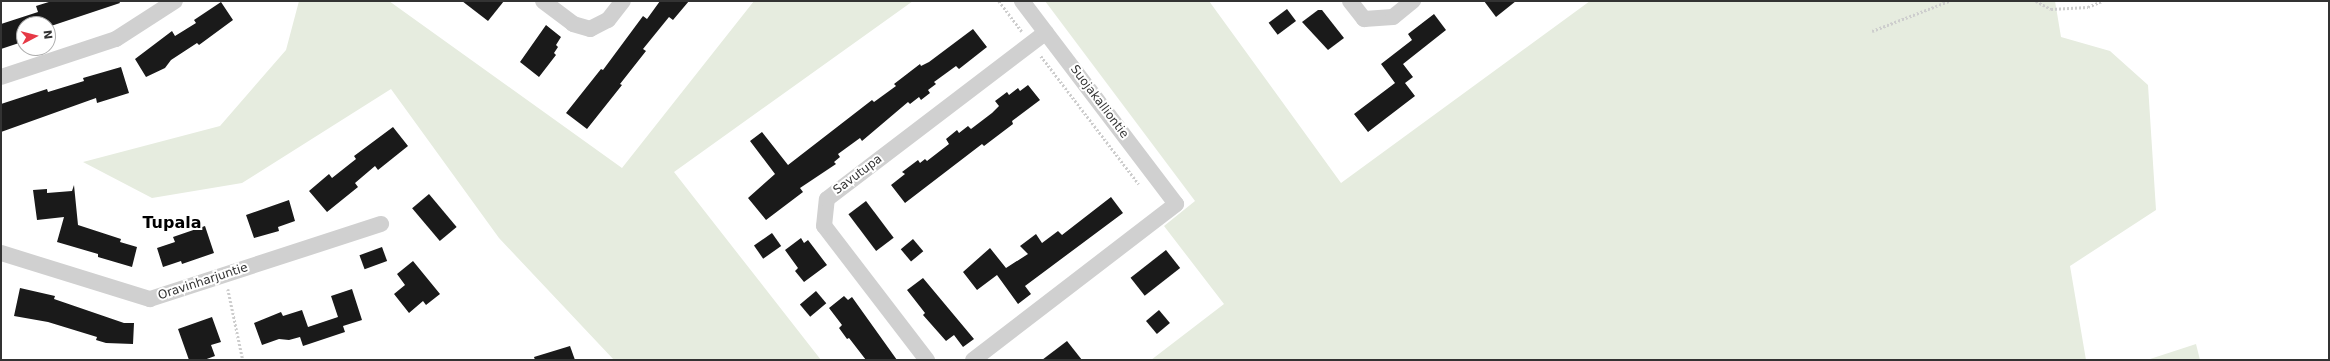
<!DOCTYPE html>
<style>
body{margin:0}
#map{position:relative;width:2330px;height:361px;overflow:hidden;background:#fff;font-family:"DejaVu Sans",sans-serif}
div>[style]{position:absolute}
.green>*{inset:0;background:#e6ecdf}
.building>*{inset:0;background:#1a1a1a;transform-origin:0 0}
.path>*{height:2.5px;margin-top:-1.25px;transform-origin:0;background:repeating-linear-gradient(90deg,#cdcdcd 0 2px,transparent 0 4px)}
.street>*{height:16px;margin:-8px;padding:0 8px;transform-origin:8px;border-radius:8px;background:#d0d0d0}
span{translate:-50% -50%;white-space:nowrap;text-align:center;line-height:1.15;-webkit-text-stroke:4px #fff;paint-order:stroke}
.street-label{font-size:12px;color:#333}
.district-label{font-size:16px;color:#000;font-weight:700}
.frame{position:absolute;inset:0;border:2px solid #333;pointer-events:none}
.north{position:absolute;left:16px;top:16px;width:40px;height:40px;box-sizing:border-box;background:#fff;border:1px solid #adadad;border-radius:50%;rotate:83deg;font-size:11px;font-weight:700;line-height:16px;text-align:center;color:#333}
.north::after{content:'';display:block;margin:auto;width:14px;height:18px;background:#e63946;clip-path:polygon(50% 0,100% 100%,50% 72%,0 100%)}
</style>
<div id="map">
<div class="green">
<div style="clip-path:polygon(299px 1px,389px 1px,622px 168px,754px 1px,913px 1px,674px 172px,821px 360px,614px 360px,499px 238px,391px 89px,242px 183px,152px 198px,83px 162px,220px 126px,286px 50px)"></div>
<div style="clip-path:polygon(1045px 1px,1209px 1px,1341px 183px,1590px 1px,2055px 1px,2061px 37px,2110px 51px,2148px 85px,2156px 210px,2070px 266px,2086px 360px,1151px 360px,1224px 304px,1164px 226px,1195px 201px)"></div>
<div style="clip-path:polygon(2196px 344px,2200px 360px,2147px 360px)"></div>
</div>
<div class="building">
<div style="clip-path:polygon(52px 1px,119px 1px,120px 3px,48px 27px,48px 24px,24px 24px,24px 38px,18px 39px,19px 43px,1px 49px,1px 24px,38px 12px,36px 6px)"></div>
<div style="clip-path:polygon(462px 1px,504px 1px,488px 21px)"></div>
<div style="clip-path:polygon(660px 1px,689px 1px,673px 20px,669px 17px,643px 49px,646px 51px,620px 84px,622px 85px,587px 129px,566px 113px,601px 69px,603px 70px,643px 16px,647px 19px)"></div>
<div style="clip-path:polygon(1484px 1px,1516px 1px,1496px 17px)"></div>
<div style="clip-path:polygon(221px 2px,233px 20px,199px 45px,197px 43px,171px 60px,165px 68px,146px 77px,135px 59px,172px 31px,175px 36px,196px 23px,194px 20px)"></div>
<div style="left:1287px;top:9px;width:15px;height:23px;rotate:53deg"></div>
<div style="clip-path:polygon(1318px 10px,1322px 10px,1344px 38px,1328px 50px,1302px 22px)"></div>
<div style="clip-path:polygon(1434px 14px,1446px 30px,1403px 64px,1413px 77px,1405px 83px,1415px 96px,1368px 132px,1354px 114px,1395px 83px,1381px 64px,1412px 40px,1408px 34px)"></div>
<div style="clip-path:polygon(546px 25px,561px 37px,556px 45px,558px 47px,554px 53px,556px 55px,539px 77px,520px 62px)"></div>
<div style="clip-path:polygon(973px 29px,987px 47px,959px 69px,956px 66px,934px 82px,936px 84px,928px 90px,930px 93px,921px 100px,919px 97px,910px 104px,908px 102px,862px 141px,860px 138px,838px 154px,840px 157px,834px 162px,836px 164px,800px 188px,803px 192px,766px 220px,748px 198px,775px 174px,750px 141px,762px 132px,788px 165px,872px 100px,874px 102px,896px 86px,894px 84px,920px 64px,921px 66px,929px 62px)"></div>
<div style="clip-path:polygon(121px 67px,129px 93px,97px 103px,96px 98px,1px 132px,1px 104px,47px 89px,48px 92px,84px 81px,83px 78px)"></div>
<div style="clip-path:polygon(1028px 85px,1040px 100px,1012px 121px,1013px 124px,984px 146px,982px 144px,905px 203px,891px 185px,905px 174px,902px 172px,918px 160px,920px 163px,925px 159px,927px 161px,949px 144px,946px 139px,957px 130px,959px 133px,968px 126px,971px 129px,992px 113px,999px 106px,995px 101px,1007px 92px,1009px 95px,1018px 88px,1020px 91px)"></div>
<div style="clip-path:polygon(393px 127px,408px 146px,378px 170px,375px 166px,355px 183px,358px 187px,327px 212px,309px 191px,329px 174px,332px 178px,356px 159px,354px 156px)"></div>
<div style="clip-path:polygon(74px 185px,78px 225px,121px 239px,120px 242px,137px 247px,132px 267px,98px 257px,98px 254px,57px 242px,64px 217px,37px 220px,33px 190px,47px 189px,47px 193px,72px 191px)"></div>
<div style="left:429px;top:194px;width:43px;height:22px;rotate:50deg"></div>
<div style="clip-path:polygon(1111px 197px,1123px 213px,1025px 286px,1031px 294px,1018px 304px,997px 275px,977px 290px,963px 272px,990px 248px,1006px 268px,1028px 254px,1020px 246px,1036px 234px,1042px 243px,1058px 231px,1062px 235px)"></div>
<div style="clip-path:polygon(289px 200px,295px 221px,278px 227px,279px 231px,254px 238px,246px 215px)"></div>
<div style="left:866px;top:201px;width:46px;height:22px;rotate:53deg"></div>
<div style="clip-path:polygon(205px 226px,214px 253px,182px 264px,181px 261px,163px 267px,157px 248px,175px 242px,173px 237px)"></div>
<div style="left:772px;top:233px;width:16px;height:22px;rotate:55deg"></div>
<div style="clip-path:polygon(801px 238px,804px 243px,808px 240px,827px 265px,804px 282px,795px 271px,798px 268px,785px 250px)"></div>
<div style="left:913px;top:239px;width:16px;height:16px;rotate:50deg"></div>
<div style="left:382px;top:247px;width:15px;height:24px;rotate:70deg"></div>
<div style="left:1166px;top:250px;width:23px;height:45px;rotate:52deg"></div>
<div style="clip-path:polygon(413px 261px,440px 294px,426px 305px,423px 301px,409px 313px,394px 294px,405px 285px,397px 274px)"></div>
<div style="clip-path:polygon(923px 278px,974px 339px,963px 347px,954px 335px,946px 341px,923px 315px,925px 313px,907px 290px)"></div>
<div style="clip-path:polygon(20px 288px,55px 296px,54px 299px,124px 323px,134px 323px,133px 344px,106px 343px,96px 340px,97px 337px,48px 322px,14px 316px)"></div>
<div style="clip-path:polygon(352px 289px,362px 320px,343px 326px,345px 332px,303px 346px,300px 337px,289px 340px,279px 339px,262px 345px,254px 323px,281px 312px,283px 316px,302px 310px,308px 327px,338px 317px,331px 296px)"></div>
<div style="left:816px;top:291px;width:16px;height:21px;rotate:50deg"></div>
<div style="clip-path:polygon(844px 296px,848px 300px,852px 297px,897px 360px,866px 360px,849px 338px,847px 339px,839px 328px,842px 325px,829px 308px)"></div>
<div style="left:1159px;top:310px;width:17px;height:17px;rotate:50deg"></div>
<div style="clip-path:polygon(212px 317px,221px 342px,211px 345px,215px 356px,204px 360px,189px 360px,178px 329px)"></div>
<div style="clip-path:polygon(1067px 341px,1082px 360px,1042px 360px)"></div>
<div style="clip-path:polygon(570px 346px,575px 360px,535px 360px,534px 357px)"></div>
</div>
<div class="path">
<div style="left:999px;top:1px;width:38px;rotate:53deg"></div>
<div style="left:2036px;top:1px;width:17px;rotate:28deg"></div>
<div style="left:2051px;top:9px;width:37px;rotate:-3deg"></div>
<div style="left:2088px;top:7px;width:15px;rotate:-23deg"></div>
<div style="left:1872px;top:31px;width:83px;rotate:-21.3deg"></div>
<div style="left:1041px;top:56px;width:161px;rotate:52.6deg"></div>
<div style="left:228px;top:289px;width:73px;rotate:78.1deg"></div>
</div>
<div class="street">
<div style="left:543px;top:1px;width:38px;rotate:37deg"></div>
<div style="left:573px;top:24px;width:18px;rotate:16deg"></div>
<div style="left:590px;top:29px;width:20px;rotate:-27deg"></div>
<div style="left:608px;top:20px;width:24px;rotate:-52deg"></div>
<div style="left:1350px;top:1px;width:23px;rotate:52deg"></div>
<div style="left:1364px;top:19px;width:29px;rotate:-4deg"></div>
<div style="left:1393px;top:17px;width:26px;rotate:-39deg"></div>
<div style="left:1px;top:77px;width:121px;rotate:-18.3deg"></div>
<div style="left:116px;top:39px;width:70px;rotate:-32.8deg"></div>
<div style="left:1px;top:253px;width:156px;rotate:17.2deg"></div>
<div style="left:150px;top:299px;width:243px;rotate:-18deg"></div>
<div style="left:927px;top:360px;width:169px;rotate:-127.5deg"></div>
<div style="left:824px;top:226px;width:27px;rotate:-84deg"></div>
<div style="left:827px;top:199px;width:275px;rotate:-37.3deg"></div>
<div style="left:973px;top:360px;width:256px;rotate:-37.5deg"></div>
<div style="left:1176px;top:204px;width:255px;rotate:-127.2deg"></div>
</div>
<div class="street-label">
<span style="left:1099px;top:102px;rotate:53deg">Suojakalliontie</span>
<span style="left:858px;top:175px;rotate:-37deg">Savutupa</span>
<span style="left:203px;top:282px;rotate:-18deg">Oravinharjuntie</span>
</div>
<div class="district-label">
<span style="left:172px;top:223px">Tupala</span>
</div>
<div class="frame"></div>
<div class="north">N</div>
</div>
